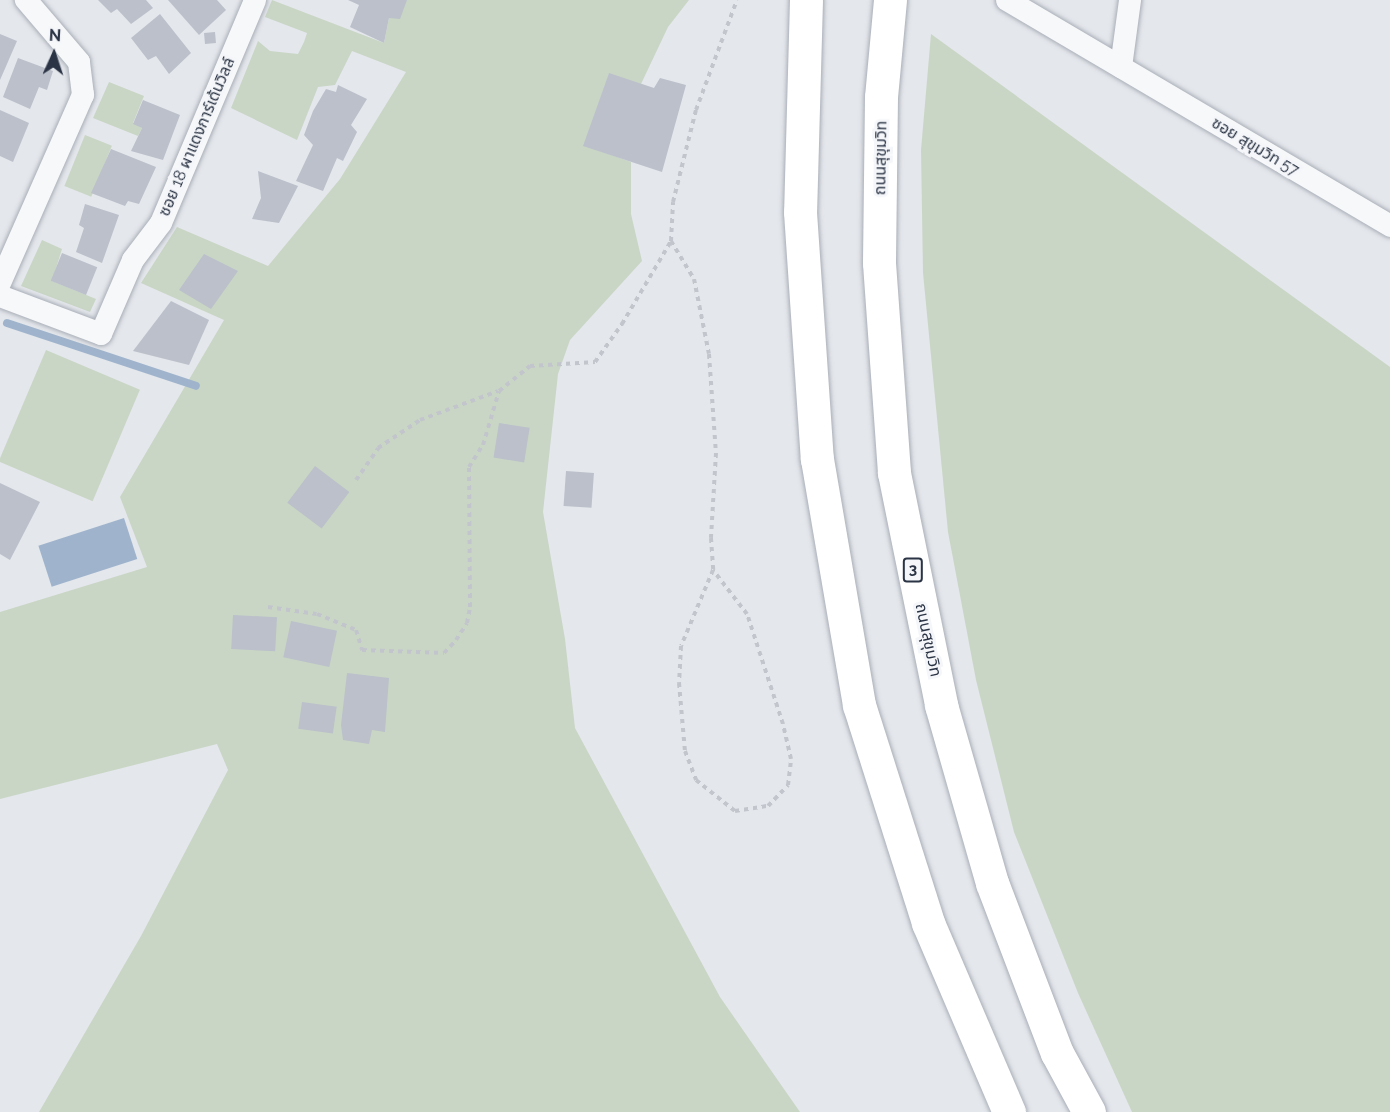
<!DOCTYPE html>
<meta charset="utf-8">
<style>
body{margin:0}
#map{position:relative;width:1390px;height:1112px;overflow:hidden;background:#e4e7ec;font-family:Raleway,"Noto Sans Thai",sans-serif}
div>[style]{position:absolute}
.green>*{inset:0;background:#c9d6c5;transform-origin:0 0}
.water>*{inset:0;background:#9fb4cc;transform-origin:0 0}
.stream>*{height:8px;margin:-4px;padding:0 4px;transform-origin:4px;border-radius:4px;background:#9fb4cc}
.building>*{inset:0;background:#bbc0ca;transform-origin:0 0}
.path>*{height:4px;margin-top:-2px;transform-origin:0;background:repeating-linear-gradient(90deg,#c2c5cb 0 4.5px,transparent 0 9px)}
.roads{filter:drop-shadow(0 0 2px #a9aeb7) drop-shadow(0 0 2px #a9aeb7)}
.street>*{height:22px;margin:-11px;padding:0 11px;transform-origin:11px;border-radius:11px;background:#f7f8fa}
.highway>*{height:33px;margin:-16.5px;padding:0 16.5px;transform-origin:16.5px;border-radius:16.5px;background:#fff}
span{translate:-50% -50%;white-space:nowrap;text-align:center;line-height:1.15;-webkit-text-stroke:6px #f4f6f9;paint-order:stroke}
.shield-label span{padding:2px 4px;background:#f4f6f9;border:2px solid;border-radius:4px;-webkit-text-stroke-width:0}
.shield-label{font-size:15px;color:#2b3445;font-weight:700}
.street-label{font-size:16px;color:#2b3445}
.north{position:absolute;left:24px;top:24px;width:60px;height:60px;-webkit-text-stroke:4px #f4f6f9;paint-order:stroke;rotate:3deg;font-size:16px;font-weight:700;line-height:24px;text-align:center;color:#2b3445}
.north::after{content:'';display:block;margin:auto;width:21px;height:27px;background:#2b3445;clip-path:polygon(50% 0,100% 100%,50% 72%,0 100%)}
</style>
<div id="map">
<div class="green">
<div style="clip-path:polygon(272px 0,384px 43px,389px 18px,407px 0,689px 0,668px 27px,641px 84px,609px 74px,584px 145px,631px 162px,631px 214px,642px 261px,570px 340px,558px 374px,543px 512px,565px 639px,575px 728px,720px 997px,800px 1112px,39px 1112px,141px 936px,228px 770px,217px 744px,0 799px,0 612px,147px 567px,120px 497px,224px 320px,141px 283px,177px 227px,268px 266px,340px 179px,406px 72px,352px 51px,335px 85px,318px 87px,297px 140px,231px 108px,258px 41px,270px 51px,298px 54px,304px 42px,307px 33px,265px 17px)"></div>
<div style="clip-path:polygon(931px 34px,1390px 367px,1390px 1112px,1132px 1112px,1078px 993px,1014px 832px,976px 680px,948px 532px,923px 273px,921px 150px)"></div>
<div style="clip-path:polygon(109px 82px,144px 96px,133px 123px,142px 128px,138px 136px,93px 118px)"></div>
<div style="left:85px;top:135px;width:29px;height:55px;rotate:22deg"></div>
<div style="clip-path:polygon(42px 240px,62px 249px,52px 281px,96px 299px,90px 312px,21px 286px)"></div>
<div style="left:46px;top:350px;width:102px;height:121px;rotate:23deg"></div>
</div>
<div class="water">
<div style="left:124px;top:518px;width:43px;height:90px;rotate:72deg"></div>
</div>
<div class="stream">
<div style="left:7px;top:323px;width:199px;rotate:18.4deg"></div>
</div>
<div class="building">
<div style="clip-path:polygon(98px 0,146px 0,153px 8px,131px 24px,117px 9px,111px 13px)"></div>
<div style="clip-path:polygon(168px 0,217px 0,226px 10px,199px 35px)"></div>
<div style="clip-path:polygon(348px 0,407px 0,400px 19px,389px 18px,384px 43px,350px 27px,359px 5px)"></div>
<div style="clip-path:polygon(160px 14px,191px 53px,169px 74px,156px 56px,148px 60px,131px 38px)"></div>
<div style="left:215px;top:32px;width:11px;height:11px;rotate:85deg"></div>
<div style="clip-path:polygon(0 34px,17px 41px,0 80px)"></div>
<div style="clip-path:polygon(18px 58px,53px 71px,47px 90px,39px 87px,30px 109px,3px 97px)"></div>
<div style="clip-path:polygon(609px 73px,654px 88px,660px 78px,686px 85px,662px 172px,583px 146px)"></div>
<div style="clip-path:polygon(338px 85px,367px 99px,351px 125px,357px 132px,343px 161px,337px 158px,323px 191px,296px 181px,313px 145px,304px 135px,313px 111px,326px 89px,336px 92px)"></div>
<div style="clip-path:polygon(143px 100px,180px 115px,163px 160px,131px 151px,142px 128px,133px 124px)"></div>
<div style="clip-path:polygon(0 110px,29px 123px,13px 162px,0 156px)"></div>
<div style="clip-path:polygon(111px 149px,156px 167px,139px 204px,128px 201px,125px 206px,91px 193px)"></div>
<div style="clip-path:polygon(258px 171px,298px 186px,279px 223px,252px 219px,261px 198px)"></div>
<div style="clip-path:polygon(85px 204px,119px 215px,102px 263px,76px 252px,84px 228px,79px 225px)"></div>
<div style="left:62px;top:253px;width:38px;height:30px;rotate:22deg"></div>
<div style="clip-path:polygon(204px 254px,238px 271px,211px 309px,179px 290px)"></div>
<div style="clip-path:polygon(171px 301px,209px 320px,189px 365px,133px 351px)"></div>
<div style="left:499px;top:423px;width:31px;height:35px;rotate:9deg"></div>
<div style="left:315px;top:466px;width:43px;height:46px;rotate:37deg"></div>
<div style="left:566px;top:471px;width:28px;height:35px;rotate:4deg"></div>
<div style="clip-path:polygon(0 483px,40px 502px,10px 560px,0 554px)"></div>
<div style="left:233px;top:615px;width:44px;height:34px;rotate:3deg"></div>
<div style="left:291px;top:621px;width:47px;height:37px;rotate:12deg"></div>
<div style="clip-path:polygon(347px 673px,389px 678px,385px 732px,372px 730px,369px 744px,343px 740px,341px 725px)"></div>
<div style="left:302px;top:702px;width:35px;height:27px;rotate:8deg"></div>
</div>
<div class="path">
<div style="left:671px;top:241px;width:44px;rotate:58.8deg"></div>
<div style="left:694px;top:279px;width:76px;rotate:78.7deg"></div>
<div style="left:709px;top:354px;width:99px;rotate:86deg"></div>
<div style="left:716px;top:453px;width:85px;rotate:93.4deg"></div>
<div style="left:711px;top:538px;width:32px;rotate:86deg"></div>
<div style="left:713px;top:570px;width:82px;rotate:112.8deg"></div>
<div style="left:681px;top:646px;width:37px;rotate:93deg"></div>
<div style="left:679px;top:683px;width:68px;rotate:85deg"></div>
<div style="left:685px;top:751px;width:31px;rotate:69deg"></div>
<div style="left:696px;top:780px;width:50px;rotate:38.5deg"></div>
<div style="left:735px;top:811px;width:33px;rotate:-9deg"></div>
<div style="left:768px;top:806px;width:29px;rotate:-46deg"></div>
<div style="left:788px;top:785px;width:26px;rotate:-83deg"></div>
<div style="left:791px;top:759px;width:36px;rotate:-103deg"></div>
<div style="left:783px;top:724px;width:116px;rotate:-108.1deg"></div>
<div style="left:747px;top:614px;width:56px;rotate:-127.7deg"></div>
<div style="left:356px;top:480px;width:39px;rotate:-55deg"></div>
<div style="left:378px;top:448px;width:50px;rotate:-33.7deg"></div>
<div style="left:420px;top:420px;width:83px;rotate:-20.4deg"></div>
<div style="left:268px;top:607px;width:49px;rotate:8.1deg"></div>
<div style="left:317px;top:614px;width:42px;rotate:22.3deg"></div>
<div style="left:356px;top:630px;width:21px;rotate:73deg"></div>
<div style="left:362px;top:650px;width:82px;rotate:2.1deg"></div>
<div style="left:444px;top:653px;width:18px;rotate:-47deg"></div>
<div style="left:456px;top:640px;width:20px;rotate:-57deg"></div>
<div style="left:467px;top:623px;width:16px;rotate:-79deg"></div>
<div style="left:470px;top:607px;width:140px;rotate:-90.4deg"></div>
<div style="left:469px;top:467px;width:26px;rotate:-58deg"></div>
<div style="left:483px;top:445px;width:56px;rotate:-73.5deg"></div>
<div style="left:499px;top:391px;width:40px;rotate:-39deg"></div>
<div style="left:530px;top:366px;width:65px;rotate:-3.5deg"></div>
<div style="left:595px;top:362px;width:47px;rotate:-54.6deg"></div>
<div style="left:622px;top:324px;width:96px;rotate:-59.4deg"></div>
<div style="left:671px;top:241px;width:39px;rotate:-87deg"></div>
<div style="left:673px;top:202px;width:95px;rotate:-76deg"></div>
<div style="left:696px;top:110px;width:117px;rotate:-69.6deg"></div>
</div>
<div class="roads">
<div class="street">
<div style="left:1007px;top:0;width:445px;rotate:30.5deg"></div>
<div style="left:1121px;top:67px;width:68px;rotate:-82.3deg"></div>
<div style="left:0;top:283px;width:206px;rotate:-66.2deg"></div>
<div style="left:83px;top:95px;width:33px;rotate:-97deg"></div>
<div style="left:79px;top:62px;width:82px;rotate:-130.5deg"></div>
<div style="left:0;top:296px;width:108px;rotate:20.6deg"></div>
<div style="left:101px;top:334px;width:81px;rotate:-66.6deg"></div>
<div style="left:133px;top:260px;width:46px;rotate:-52.9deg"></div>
<div style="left:161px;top:223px;width:242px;rotate:-67.1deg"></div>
</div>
<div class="highway">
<div style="left:806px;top:0;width:212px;rotate:91.6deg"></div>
<div style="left:800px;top:212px;width:248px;rotate:86.1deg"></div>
<div style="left:817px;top:459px;width:250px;rotate:80.3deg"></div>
<div style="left:859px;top:705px;width:229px;rotate:72.4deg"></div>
<div style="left:928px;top:923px;width:206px;rotate:66.8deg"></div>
<div style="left:890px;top:0;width:97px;rotate:95.3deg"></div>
<div style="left:881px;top:97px;width:166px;rotate:90.7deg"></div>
<div style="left:879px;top:263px;width:211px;rotate:85.9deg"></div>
<div style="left:894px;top:473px;width:237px;rotate:78.5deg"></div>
<div style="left:941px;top:705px;width:185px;rotate:74deg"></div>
<div style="left:992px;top:883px;width:182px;rotate:69.1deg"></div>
<div style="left:1057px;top:1053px;width:67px;rotate:61.5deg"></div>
</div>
</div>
<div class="shield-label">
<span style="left:913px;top:570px">3</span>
</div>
<div class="street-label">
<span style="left:197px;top:137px;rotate:-67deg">ซอย 18 ผาแดงการ์เด้นวิลล์</span>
<span style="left:1255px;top:147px;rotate:31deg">ซอย สุขุมวิท 57</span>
<span style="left:881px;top:158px;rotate:-89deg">ถนนสุขุมวิท</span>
<span style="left:928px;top:640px;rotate:78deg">ถนนสุขุมวิท</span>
</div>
<div class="north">N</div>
</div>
